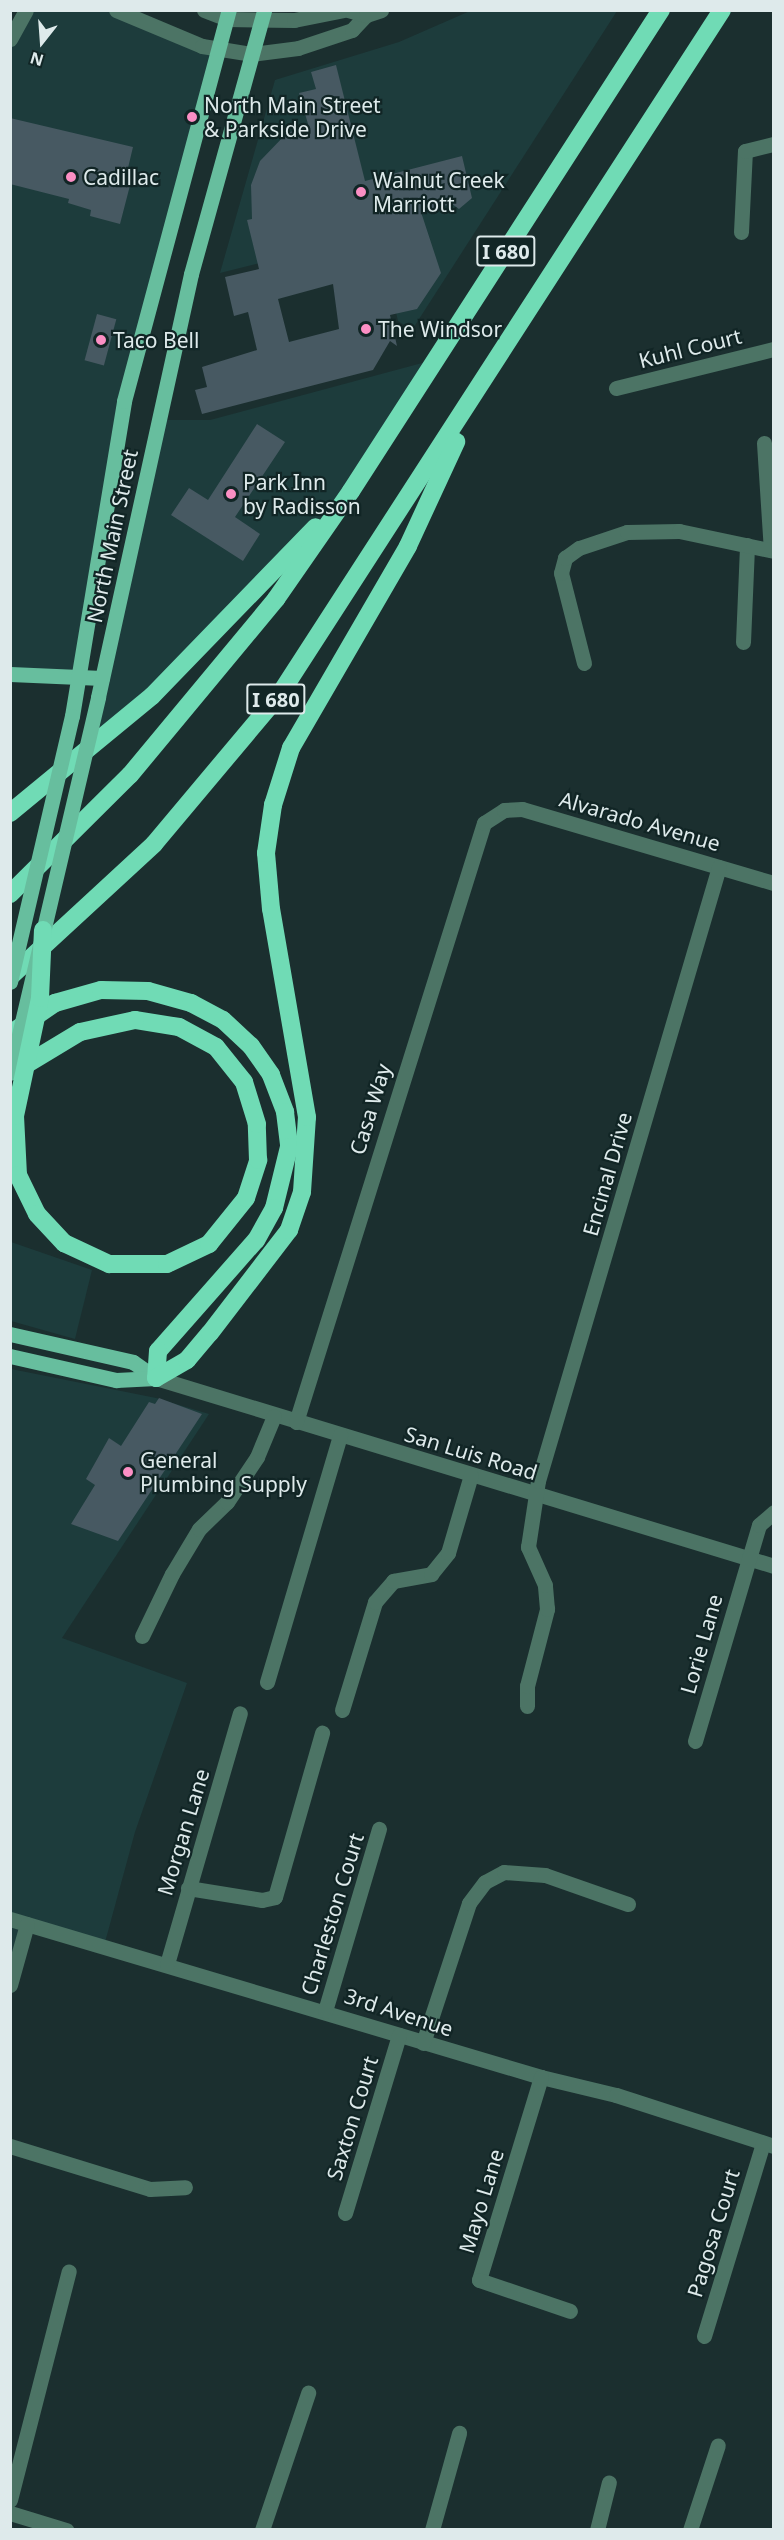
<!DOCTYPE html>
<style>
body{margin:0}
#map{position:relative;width:784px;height:2540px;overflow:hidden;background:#1b2f2f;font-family:"Noto Sans",sans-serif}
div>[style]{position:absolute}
.built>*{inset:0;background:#1d3c3c}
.building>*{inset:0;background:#475962;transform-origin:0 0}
.minor>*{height:15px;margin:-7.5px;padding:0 7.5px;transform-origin:7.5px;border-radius:7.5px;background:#4c7465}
.major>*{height:15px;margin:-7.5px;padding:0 7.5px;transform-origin:7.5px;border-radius:7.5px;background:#67be9e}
.highway>*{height:18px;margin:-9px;padding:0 9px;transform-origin:9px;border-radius:9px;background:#70dbb5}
.major-bridge>*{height:15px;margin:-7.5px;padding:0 7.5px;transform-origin:7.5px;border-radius:7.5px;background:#67be9e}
.highway-bridge>*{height:18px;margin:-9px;padding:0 9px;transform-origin:9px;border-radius:9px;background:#70dbb5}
.dots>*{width:16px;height:16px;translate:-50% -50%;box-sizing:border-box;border:3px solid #112525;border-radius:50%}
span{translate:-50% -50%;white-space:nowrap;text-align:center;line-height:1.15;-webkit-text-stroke:4.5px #112525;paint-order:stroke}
.shield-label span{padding:2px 4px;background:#112525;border:2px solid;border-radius:4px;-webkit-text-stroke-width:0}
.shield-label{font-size:20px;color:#deeaeb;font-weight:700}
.poi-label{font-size:21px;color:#deeaeb}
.left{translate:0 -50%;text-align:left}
.street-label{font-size:21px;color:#deeaeb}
.frame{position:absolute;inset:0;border:12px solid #deeaeb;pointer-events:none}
.north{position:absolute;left:12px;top:12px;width:60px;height:60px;-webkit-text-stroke:4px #112525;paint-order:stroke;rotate:197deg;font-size:16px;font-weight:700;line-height:24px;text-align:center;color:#deeaeb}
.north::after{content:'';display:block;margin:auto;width:21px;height:27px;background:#deeaeb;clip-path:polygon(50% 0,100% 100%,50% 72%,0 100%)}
</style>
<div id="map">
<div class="built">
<div style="clip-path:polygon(26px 11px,116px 11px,219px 51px,124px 401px,78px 677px,11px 674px,11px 39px)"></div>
<div style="clip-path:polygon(470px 11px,617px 11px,412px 330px,398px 321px,378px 233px,220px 273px,275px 80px,399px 42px)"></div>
<div style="clip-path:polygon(437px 359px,351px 491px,85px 755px,158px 420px,210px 420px)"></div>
<div style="clip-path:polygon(11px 1242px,92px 1270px,75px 1339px,11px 1321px)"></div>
<div style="clip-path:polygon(11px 1369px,156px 1398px,209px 1414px,62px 1638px,187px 1683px,135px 1832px,104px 1946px,27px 1924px,11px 1985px)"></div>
</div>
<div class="building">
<div style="clip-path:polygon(evenodd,336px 65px,365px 181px,462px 156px,472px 198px,459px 209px,452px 204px,421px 212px,441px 273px,417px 309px,390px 315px,397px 346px,390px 341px,373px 370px,202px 414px,195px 390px,207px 387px,202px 367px,257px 350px,248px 312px,234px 316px,225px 277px,259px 269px,247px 220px,252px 219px,251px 185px,260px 161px,286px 134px,308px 124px,299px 93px,316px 89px,311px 72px,336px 65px,333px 284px,339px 329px,289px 342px,278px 299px,333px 284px)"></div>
<div style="clip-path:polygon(10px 118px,133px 147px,128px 168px,134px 170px,120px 224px,90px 216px,91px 210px,68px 203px,69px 199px,10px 184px)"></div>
<div style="left:97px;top:314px;width:20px;height:48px;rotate:15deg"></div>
<div style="clip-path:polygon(257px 424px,285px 442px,235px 517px,260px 534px,243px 561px,171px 515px,189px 488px,208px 500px)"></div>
<div style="clip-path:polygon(159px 1398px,202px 1414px,118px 1541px,71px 1524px,95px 1485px,86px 1479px,109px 1438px,121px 1446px,149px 1402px,155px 1404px)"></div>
</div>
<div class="minor">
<div style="left:116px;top:10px;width:93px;rotate:22.7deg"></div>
<div style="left:202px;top:46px;width:51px;rotate:9.1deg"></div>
<div style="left:252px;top:54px;width:46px;rotate:-7.4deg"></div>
<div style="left:298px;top:48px;width:57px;rotate:-18.4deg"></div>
<div style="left:352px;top:30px;width:21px;rotate:-47deg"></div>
<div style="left:204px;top:10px;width:25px;rotate:21deg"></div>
<div style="left:227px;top:19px;width:67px;rotate:0.9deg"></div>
<div style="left:294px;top:20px;width:50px;rotate:-11.5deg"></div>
<div style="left:348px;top:10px;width:19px;rotate:16deg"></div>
<div style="left:366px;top:15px;width:16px;rotate:-18deg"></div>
<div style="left:10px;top:39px;width:33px;rotate:-61deg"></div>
<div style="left:741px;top:232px;width:81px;rotate:-87.2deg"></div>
<div style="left:745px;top:151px;width:30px;rotate:-14deg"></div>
<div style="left:616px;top:388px;width:163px;rotate:-13.9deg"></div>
<div style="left:764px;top:443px;width:107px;rotate:86.3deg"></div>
<div style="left:743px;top:642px;width:97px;rotate:-87.6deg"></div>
<div style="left:584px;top:663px;width:93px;rotate:-104.3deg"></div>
<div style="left:561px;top:573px;width:16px;rotate:-75deg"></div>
<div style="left:565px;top:558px;width:17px;rotate:-36deg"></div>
<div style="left:579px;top:548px;width:51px;rotate:-18.4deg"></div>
<div style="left:627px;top:532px;width:52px;rotate:-1.1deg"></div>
<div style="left:679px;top:531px;width:97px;rotate:11.9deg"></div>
<div style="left:156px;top:1378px;width:646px;rotate:16.92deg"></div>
<div style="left:296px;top:1422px;width:628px;rotate:-72.58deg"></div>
<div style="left:484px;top:823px;width:24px;rotate:-33deg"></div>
<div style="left:504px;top:810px;width:18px;rotate:-3deg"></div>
<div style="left:522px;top:809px;width:263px;rotate:16.4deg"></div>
<div style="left:142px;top:1636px;width:69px;rotate:-64.2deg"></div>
<div style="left:172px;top:1574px;width:52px;rotate:-59deg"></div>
<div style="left:199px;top:1529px;width:39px;rotate:-44deg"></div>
<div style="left:227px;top:1502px;width:54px;rotate:-56.3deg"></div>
<div style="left:257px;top:1457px;width:44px;rotate:-67.5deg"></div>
<div style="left:267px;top:1682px;width:258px;rotate:-73.5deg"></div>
<div style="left:527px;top:1706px;width:20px;rotate:-90deg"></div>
<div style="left:527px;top:1686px;width:80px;rotate:-75.4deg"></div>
<div style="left:547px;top:1609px;width:24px;rotate:-95deg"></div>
<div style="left:545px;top:1585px;width:42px;rotate:-114.1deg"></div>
<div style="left:528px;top:1547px;width:67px;rotate:-81.4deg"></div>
<div style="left:538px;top:1481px;width:640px;rotate:-73.58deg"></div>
<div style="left:342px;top:1710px;width:113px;rotate:-73deg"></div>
<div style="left:375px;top:1602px;width:28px;rotate:-49deg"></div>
<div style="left:393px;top:1581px;width:39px;rotate:-10deg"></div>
<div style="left:431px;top:1574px;width:27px;rotate:-51deg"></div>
<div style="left:448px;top:1553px;width:81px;rotate:-73.6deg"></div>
<div style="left:695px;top:1741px;width:225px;rotate:-73.5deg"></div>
<div style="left:759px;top:1525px;width:20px;rotate:-41deg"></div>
<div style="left:188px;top:1888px;width:75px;rotate:9.2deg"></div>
<div style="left:262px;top:1900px;width:13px;rotate:-13deg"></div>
<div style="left:275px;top:1897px;width:171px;rotate:-74deg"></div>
<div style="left:10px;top:1919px;width:554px;rotate:16.57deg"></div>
<div style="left:541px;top:2077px;width:77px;rotate:13.5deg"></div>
<div style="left:616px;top:2095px;width:166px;rotate:17.9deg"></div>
<div style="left:167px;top:1964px;width:261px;rotate:-73.8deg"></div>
<div style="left:10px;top:1985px;width:63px;rotate:-74.4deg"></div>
<div style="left:325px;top:2011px;width:190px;rotate:-73.5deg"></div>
<div style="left:423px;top:2043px;width:147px;rotate:-71.8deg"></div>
<div style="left:469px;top:1903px;width:26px;rotate:-53deg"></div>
<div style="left:485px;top:1882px;width:21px;rotate:-28deg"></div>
<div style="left:504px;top:1872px;width:41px;rotate:4.2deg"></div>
<div style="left:545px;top:1875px;width:88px;rotate:19.3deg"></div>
<div style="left:541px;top:2077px;width:212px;rotate:107deg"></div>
<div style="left:479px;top:2280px;width:96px;rotate:18.8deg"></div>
<div style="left:10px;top:2146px;width:146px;rotate:17.1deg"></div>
<div style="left:150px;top:2189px;width:35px;rotate:-3deg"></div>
<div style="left:345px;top:2213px;width:186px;rotate:-73.1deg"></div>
<div style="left:704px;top:2336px;width:202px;rotate:-73deg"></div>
<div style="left:10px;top:2500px;width:236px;rotate:-75.6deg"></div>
<div style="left:10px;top:2513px;width:59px;rotate:16.9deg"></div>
<div style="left:262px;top:2530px;width:145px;rotate:-71.4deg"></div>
<div style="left:432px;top:2530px;width:101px;rotate:-74.4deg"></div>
<div style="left:597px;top:2530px;width:49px;rotate:-76deg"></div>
<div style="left:690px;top:2530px;width:89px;rotate:-71.8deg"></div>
</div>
<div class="major">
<div style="left:10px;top:674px;width:92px;rotate:2.5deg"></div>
<div style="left:98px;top:697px;width:433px;rotate:-77.6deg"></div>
<div style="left:191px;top:274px;width:274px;rotate:-74.5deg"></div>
<div style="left:72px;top:716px;width:319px;rotate:-80.6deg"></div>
<div style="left:124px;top:401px;width:405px;rotate:-75deg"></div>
<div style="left:10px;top:1334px;width:126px;rotate:12.8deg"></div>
<div style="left:133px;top:1362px;width:28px;rotate:35deg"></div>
<div style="left:10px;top:1356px;width:109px;rotate:12.8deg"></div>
<div style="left:116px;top:1380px;width:40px;rotate:-2.9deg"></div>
</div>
<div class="highway">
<div style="left:10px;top:813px;width:184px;rotate:-39.5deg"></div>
<div style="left:152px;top:696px;width:235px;rotate:-45.9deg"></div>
<div style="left:10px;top:894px;width:169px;rotate:-44.8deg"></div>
<div style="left:130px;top:775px;width:229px;rotate:-50.3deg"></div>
<div style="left:276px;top:599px;width:131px;rotate:-55.2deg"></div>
<div style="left:351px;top:491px;width:572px;rotate:-57.2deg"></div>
<div style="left:10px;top:977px;width:196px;rotate:-42.7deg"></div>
<div style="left:154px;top:844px;width:196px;rotate:-50deg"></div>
<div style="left:280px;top:694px;width:814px;rotate:-57.13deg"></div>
<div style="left:10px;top:1034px;width:55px;rotate:-34.6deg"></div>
<div style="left:55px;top:1003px;width:48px;rotate:-15.8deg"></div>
<div style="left:101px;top:990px;width:47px;rotate:1.2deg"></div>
<div style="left:148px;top:991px;width:45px;rotate:15.6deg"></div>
<div style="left:191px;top:1003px;width:36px;rotate:28deg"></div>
<div style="left:223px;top:1020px;width:38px;rotate:43deg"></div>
<div style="left:251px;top:1046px;width:35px;rotate:55deg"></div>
<div style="left:271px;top:1075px;width:40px;rotate:69deg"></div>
<div style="left:285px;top:1112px;width:35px;rotate:83deg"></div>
<div style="left:289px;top:1147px;width:63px;rotate:103.8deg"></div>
<div style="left:274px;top:1208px;width:37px;rotate:119deg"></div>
<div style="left:256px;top:1240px;width:148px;rotate:131.4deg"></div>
<div style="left:158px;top:1351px;width:27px;rotate:94deg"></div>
<div style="left:15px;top:1116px;width:59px;rotate:87.1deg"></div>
<div style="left:18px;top:1175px;width:43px;rotate:64deg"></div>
<div style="left:37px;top:1214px;width:40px;rotate:47deg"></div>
<div style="left:64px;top:1243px;width:50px;rotate:25deg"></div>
<div style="left:109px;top:1264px;width:58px"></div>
<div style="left:167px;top:1264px;width:47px;rotate:-25.5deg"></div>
<div style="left:209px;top:1244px;width:59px;rotate:-51.2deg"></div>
<div style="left:246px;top:1198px;width:40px;rotate:-72deg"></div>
<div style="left:258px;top:1160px;width:36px;rotate:-92deg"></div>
<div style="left:257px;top:1124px;width:44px;rotate:-107.2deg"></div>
<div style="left:244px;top:1082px;width:45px;rotate:-128.7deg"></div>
<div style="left:216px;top:1047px;width:42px;rotate:-151.6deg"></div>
<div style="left:179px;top:1027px;width:45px;rotate:-171deg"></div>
<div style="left:135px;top:1020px;width:56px;rotate:167.7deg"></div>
<div style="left:80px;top:1032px;width:74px;rotate:148.9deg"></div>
<div style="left:156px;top:1378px;width:36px;rotate:-30deg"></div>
<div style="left:187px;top:1360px;width:35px;rotate:-50deg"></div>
<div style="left:210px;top:1333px;width:130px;rotate:-52.5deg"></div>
<div style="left:289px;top:1230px;width:40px;rotate:-71.1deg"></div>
<div style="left:302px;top:1192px;width:75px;rotate:-86.2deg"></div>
<div style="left:307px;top:1117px;width:211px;rotate:-99.8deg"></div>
<div style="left:271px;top:909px;width:56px;rotate:-95.1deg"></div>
<div style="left:266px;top:853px;width:49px;rotate:-81.7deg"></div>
<div style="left:273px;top:805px;width:60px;rotate:-72.5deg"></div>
<div style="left:291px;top:748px;width:233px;rotate:-59.9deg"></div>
<div style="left:408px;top:546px;width:115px;rotate:-65.2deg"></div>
</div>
<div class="major-bridge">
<div style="left:10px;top:982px;width:273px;rotate:-76.9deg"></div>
<div style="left:10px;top:1073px;width:386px;rotate:-76.8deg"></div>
</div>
<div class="highway-bridge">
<div style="left:15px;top:1116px;width:121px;rotate:-78deg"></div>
<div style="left:40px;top:998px;width:68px;rotate:-87.5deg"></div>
</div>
<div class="dots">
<div style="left:192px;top:117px;background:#fb8fc4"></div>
<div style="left:71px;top:177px;background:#fb8fc4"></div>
<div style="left:361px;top:192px;background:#fb8fc4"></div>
<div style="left:366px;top:329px;background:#fb8fc4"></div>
<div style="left:101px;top:340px;background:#fb8fc4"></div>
<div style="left:231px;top:494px;background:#fb8fc4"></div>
<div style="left:128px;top:1472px;background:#fb8fc4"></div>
</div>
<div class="shield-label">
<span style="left:506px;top:251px">I 680</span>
<span style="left:276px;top:699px">I 680</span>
</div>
<div class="poi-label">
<span class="left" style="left:204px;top:117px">North Main Street<br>&amp; Parkside Drive</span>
<span class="left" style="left:83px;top:177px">Cadillac</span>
<span class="left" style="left:373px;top:192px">Walnut Creek<br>Marriott</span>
<span class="left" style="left:378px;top:329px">The Windsor</span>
<span class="left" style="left:113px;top:340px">Taco Bell</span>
<span class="left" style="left:243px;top:494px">Park Inn<br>by Radisson</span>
<span class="left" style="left:140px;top:1472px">General<br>Plumbing Supply</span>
</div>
<div class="street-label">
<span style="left:690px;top:348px;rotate:-14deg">Kuhl Court</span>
<span style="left:112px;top:536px;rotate:-78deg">North Main Street</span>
<span style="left:640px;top:821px;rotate:16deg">Alvarado Avenue</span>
<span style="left:370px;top:1109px;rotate:-73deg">Casa Way</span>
<span style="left:607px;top:1174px;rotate:-74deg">Encinal Drive</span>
<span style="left:471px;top:1453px;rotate:17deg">San Luis Road</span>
<span style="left:701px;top:1644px;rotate:-74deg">Lorie Lane</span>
<span style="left:183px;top:1832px;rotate:-73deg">Morgan Lane</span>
<span style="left:332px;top:1914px;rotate:-73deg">Charleston Court</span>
<span style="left:399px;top:2012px;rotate:18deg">3rd Avenue</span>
<span style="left:352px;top:2118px;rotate:-73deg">Saxton Court</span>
<span style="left:481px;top:2201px;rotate:-73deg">Mayo Lane</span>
<span style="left:713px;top:2233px;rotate:-73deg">Pagosa Court</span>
</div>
<div class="frame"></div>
<div class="north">N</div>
</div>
